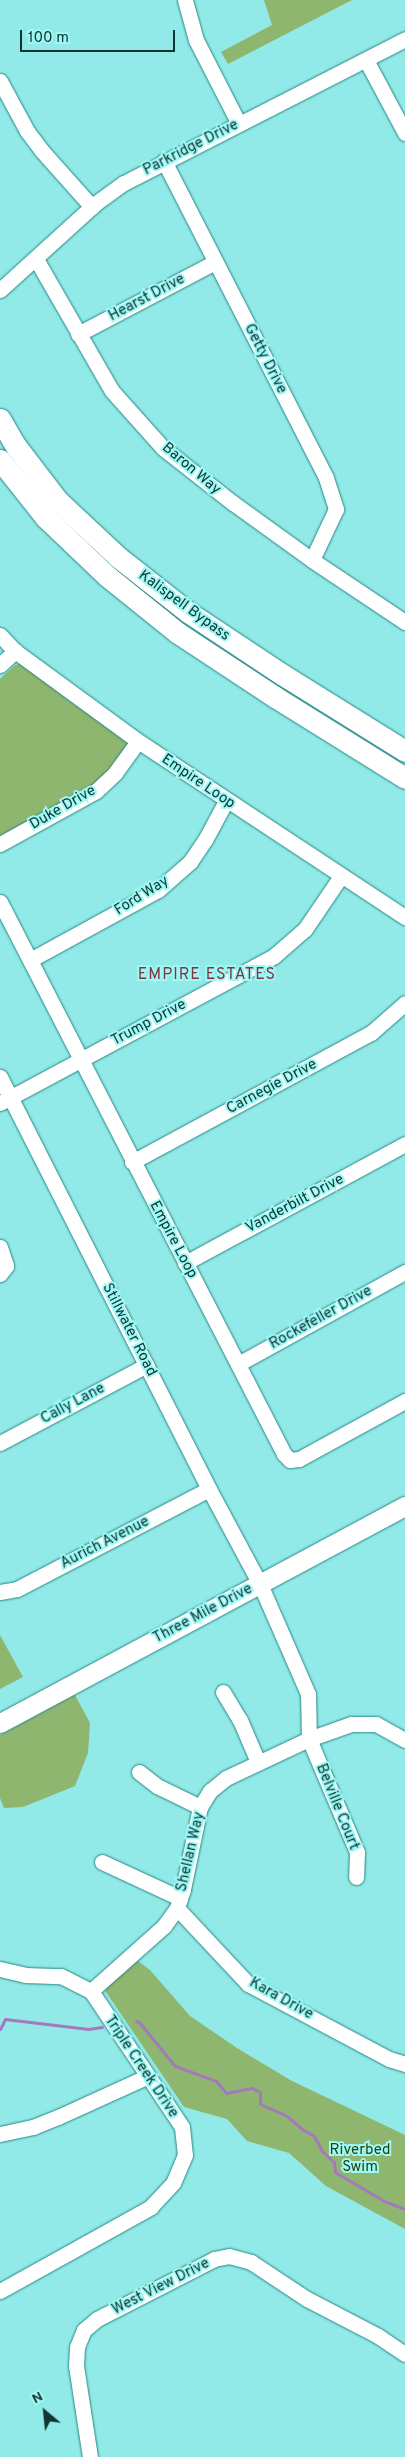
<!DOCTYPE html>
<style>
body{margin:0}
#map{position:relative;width:405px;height:2457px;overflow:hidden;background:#91eae7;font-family:Overpass,sans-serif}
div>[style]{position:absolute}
.green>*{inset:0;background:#8eb66f}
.stream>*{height:3px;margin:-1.5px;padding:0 1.5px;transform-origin:1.5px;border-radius:1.5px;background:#a47abd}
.roads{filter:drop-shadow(0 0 1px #288885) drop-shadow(0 0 1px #288885)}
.minor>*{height:15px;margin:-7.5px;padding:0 7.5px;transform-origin:7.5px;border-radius:7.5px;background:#fff}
.major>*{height:19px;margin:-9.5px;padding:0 9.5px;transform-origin:9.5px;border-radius:9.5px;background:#fff}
.highway>*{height:21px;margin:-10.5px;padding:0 10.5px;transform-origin:10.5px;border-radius:10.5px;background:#fff}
span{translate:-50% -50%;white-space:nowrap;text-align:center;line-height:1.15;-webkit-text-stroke:4px #9ef8f4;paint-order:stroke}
.street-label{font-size:15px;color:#0f3635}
.park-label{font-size:15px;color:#27400c}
.neighbourhood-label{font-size:16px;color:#7c3540;letter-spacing:1px}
.north{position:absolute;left:20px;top:2387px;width:50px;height:50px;-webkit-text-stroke:4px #9ef8f4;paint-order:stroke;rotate:332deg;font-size:14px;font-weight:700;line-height:20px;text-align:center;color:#0f3635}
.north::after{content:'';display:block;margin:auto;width:18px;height:22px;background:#0f3635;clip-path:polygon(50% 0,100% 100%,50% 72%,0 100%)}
.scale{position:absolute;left:20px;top:30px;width:155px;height:22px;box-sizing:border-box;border:2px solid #0f3635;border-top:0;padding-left:6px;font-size:15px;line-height:18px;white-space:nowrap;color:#0f3635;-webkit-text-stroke:4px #9ef8f4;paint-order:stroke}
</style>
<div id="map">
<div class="green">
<div style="clip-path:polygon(264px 0,352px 0,228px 64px,221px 52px,272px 25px)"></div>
<div style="clip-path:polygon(21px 663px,68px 700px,128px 741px,129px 746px,104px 779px,0 838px,0 679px,14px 666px)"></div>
<div style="clip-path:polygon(0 1635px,23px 1677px,0 1689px)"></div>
<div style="clip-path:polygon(75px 1695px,90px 1723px,88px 1753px,75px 1786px,23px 1807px,4px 1808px,0 1798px,0 1735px)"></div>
<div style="clip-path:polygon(138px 1961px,150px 1970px,190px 2016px,237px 2048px,292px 2081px,405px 2135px,405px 2229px,326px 2186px,289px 2153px,247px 2141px,227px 2119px,184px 2107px,104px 1989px)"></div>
</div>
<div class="stream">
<div style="left:136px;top:2021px;width:3px;rotate:18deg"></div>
<div style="left:139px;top:2022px;width:57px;rotate:50.7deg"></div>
<div style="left:175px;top:2066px;width:44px;rotate:20.1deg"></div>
<div style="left:216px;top:2081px;width:16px;rotate:50deg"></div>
<div style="left:226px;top:2093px;width:26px;rotate:-11deg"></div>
<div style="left:252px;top:2088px;width:9px;rotate:27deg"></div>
<div style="left:260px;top:2092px;width:12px;rotate:90deg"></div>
<div style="left:260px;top:2104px;width:30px;rotate:24deg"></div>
<div style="left:287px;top:2116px;width:20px;rotate:41deg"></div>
<div style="left:302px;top:2129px;width:14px;rotate:30deg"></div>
<div style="left:314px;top:2136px;width:17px;rotate:62deg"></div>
<div style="left:322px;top:2151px;width:16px;rotate:43deg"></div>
<div style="left:334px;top:2162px;width:10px;rotate:84deg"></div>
<div style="left:335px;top:2172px;width:57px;rotate:30.6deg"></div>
<div style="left:384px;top:2201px;width:22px;rotate:21deg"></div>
<div style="left:0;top:2029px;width:11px;rotate:-63deg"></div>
<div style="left:5px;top:2019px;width:84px;rotate:6.9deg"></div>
<div style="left:88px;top:2029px;width:14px;rotate:-8deg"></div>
</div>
<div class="roads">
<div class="minor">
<div style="left:185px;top:0;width:41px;rotate:74.6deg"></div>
<div style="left:196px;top:40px;width:94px;rotate:62.9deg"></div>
<div style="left:366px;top:60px;width:83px;rotate:61.9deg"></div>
<div style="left:0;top:81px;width:57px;rotate:61.6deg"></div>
<div style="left:27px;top:131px;width:25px;rotate:53deg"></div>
<div style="left:42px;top:151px;width:75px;rotate:48.2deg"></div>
<div style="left:164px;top:161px;width:356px;rotate:62.9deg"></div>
<div style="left:326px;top:478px;width:33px;rotate:72deg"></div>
<div style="left:336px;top:509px;width:56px;rotate:115.2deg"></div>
<div style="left:36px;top:259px;width:152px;rotate:60.1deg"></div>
<div style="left:112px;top:391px;width:76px;rotate:48.2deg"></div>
<div style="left:163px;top:448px;width:89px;rotate:38.2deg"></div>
<div style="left:233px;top:503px;width:97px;rotate:35.8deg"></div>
<div style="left:312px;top:560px;width:112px;rotate:33.7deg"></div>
<div style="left:0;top:290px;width:130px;rotate:-42.2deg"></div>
<div style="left:96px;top:203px;width:34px;rotate:-36deg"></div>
<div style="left:124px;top:183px;width:316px;rotate:-27.1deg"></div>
<div style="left:78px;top:334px;width:155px;rotate:-27.7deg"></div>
<div style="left:0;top:635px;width:22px;rotate:47deg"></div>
<div style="left:15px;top:651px;width:152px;rotate:36.2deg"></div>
<div style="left:138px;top:741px;width:320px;rotate:33.4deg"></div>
<div style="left:0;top:665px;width:21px;rotate:-43deg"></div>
<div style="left:0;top:844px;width:110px;rotate:-28.9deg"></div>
<div style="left:96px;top:791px;width:26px;rotate:-43deg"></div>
<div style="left:115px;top:773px;width:39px;rotate:-54deg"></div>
<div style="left:0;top:902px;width:621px;rotate:62.77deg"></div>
<div style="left:284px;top:1454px;width:8px;rotate:45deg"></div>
<div style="left:290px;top:1460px;width:9px;rotate:-6deg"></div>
<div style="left:299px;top:1459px;width:121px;rotate:-28.7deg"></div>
<div style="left:30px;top:960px;width:146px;rotate:-28.7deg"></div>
<div style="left:158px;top:890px;width:43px;rotate:-41.2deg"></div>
<div style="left:190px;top:862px;width:27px;rotate:-56deg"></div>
<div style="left:205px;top:840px;width:44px;rotate:-61.7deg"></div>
<div style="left:0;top:1077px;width:462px;rotate:63.1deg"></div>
<div style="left:209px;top:1489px;width:108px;rotate:61.8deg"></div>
<div style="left:260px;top:1584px;width:120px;rotate:66.4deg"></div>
<div style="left:308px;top:1694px;width:45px;rotate:88.7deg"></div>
<div style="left:309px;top:1739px;width:123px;rotate:67deg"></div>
<div style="left:357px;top:1852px;width:25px;rotate:92deg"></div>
<div style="left:0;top:1103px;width:311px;rotate:-28.2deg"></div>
<div style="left:274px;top:956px;width:41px;rotate:-41.1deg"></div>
<div style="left:305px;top:929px;width:64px;rotate:-55.8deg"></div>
<div style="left:132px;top:1162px;width:272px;rotate:-28.4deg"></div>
<div style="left:371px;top:1033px;width:45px;rotate:-41.4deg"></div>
<div style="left:0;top:1247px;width:20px;rotate:72deg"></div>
<div style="left:6px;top:1266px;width:10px;rotate:127deg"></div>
<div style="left:185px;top:1263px;width:250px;rotate:-28.4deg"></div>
<div style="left:238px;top:1364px;width:191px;rotate:-28.9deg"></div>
<div style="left:0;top:1443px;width:166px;rotate:-28deg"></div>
<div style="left:0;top:1592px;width:17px;rotate:-10deg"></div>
<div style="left:17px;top:1589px;width:216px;rotate:-27.5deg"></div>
<div style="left:223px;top:1692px;width:33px;rotate:59deg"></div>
<div style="left:240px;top:1720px;width:46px;rotate:66.8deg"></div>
<div style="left:139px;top:1772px;width:23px;rotate:38deg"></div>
<div style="left:157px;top:1786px;width:48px;rotate:26deg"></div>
<div style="left:102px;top:1862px;width:86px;rotate:24.8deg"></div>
<div style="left:177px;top:1908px;width:104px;rotate:46.9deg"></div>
<div style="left:248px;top:1984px;width:160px;rotate:28deg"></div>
<div style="left:389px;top:2059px;width:17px;rotate:17deg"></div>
<div style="left:0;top:1969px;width:26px;rotate:13deg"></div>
<div style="left:25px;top:1975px;width:36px;rotate:2deg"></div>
<div style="left:61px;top:1976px;width:34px;rotate:27deg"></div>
<div style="left:91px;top:1991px;width:164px;rotate:56.2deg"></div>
<div style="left:182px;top:2127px;width:28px;rotate:84deg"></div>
<div style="left:185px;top:2155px;width:30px;rotate:113deg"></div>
<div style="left:173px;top:2183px;width:33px;rotate:133deg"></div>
<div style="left:151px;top:2207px;width:173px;rotate:150.9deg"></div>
<div style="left:91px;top:1991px;width:98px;rotate:-41.7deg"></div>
<div style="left:164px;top:1926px;width:22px;rotate:-54deg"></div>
<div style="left:177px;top:1908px;width:20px;rotate:-72deg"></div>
<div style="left:183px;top:1889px;width:84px;rotate:-78.3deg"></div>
<div style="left:200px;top:1807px;width:19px;rotate:-58deg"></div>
<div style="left:210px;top:1791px;width:21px;rotate:-39deg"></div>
<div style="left:226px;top:1778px;width:92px;rotate:-25.2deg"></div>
<div style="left:309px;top:1739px;width:45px;rotate:-19.7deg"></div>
<div style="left:351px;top:1724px;width:25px"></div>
<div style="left:376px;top:1724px;width:33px;rotate:29deg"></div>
<div style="left:0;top:2134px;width:34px;rotate:-12deg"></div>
<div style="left:33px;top:2127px;width:27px;rotate:-22deg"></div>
<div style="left:58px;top:2117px;width:97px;rotate:-24.4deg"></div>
<div style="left:90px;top:2457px;width:92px;rotate:-98.7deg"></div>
<div style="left:76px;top:2366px;width:19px;rotate:-87deg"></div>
<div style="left:77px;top:2347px;width:18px;rotate:-68deg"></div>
<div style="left:84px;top:2330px;width:17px;rotate:-40deg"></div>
<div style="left:97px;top:2319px;width:131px;rotate:-27.1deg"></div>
<div style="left:214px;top:2259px;width:15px;rotate:-11deg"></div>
<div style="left:229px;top:2256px;width:23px;rotate:15deg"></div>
<div style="left:251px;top:2262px;width:67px;rotate:33.5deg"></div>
<div style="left:307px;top:2299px;width:80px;rotate:27.5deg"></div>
<div style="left:378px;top:2336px;width:32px;rotate:34deg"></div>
</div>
<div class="major">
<div style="left:0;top:1723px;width:459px;rotate:-28.2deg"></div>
</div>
<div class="highway">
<div style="left:0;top:419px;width:30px;rotate:60deg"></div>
<div style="left:15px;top:445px;width:71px;rotate:52.5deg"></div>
<div style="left:58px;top:501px;width:82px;rotate:43deg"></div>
<div style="left:118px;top:557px;width:89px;rotate:38.2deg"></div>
<div style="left:188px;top:612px;width:114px;rotate:33.6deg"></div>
<div style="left:283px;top:675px;width:144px;rotate:31.9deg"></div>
<div style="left:0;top:460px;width:74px;rotate:51.6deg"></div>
<div style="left:46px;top:518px;width:84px;rotate:43.6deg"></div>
<div style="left:107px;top:576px;width:91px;rotate:38.8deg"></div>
<div style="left:178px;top:633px;width:116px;rotate:33.4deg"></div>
<div style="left:275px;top:697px;width:153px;rotate:31.9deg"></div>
</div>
</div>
<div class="street-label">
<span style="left:191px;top:148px;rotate:-27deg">Parkridge Drive</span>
<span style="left:147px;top:298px;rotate:-28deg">Hearst Drive</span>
<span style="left:265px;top:359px;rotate:63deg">Getty Drive</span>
<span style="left:191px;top:469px;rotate:40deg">Baron Way</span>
<span style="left:184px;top:606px;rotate:36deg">Kalispell Bypass</span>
<span style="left:198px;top:782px;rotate:34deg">Empire Loop</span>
<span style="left:63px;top:808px;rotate:-30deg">Duke Drive</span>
<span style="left:142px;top:896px;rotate:-32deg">Ford Way</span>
<span style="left:149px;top:1023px;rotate:-28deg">Trump Drive</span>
<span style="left:272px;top:1087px;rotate:-28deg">Carnegie Drive</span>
<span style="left:295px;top:1204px;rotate:-28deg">Vanderbilt Drive</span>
<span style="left:173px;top:1240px;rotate:62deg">Empire Loop</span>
<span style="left:321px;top:1318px;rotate:-29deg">Rockefeller Drive</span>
<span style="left:129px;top:1330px;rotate:63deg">Stillwater Road</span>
<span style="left:73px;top:1404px;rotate:-28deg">Cally Lane</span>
<span style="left:105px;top:1543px;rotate:-27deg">Aurich Avenue</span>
<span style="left:203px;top:1614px;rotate:-28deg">Three Mile Drive</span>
<span style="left:337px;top:1807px;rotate:68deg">Belville Court</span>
<span style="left:191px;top:1852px;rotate:-77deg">Shellan Way</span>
<span style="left:281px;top:1999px;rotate:29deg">Kara Drive</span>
<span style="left:141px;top:2067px;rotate:56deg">Triple Creek Drive</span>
<span style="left:161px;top:2287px;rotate:-27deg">West View Drive</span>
</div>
<div class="park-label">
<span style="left:360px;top:2159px">Riverbed<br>Swim</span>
</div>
<div class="neighbourhood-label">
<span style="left:207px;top:975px">EMPIRE ESTATES</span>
</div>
<div class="north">N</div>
<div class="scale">100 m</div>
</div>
